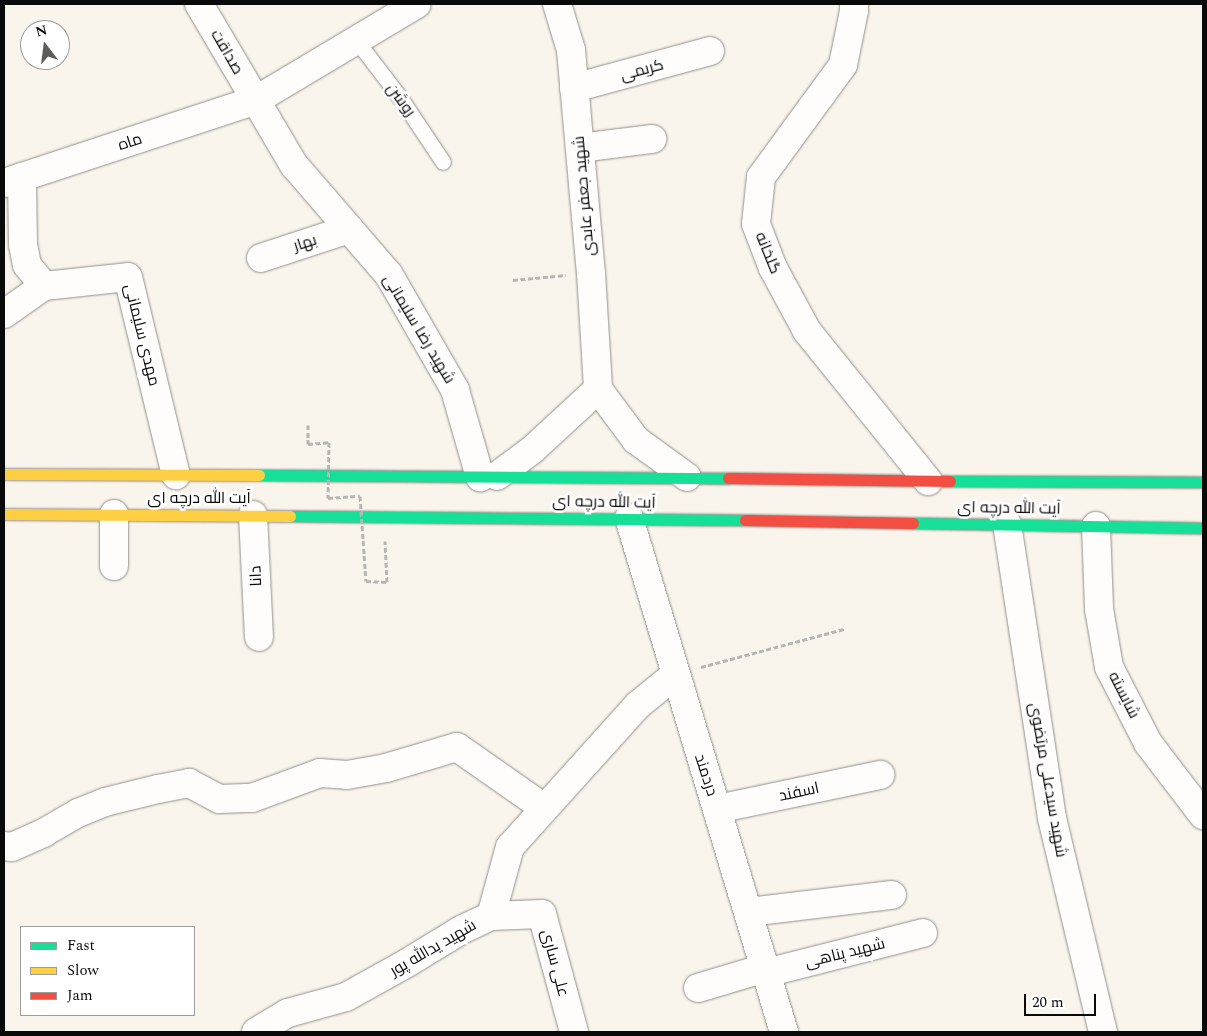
<!DOCTYPE html>
<meta charset="utf-8">
<style>
body{margin:0}
#map{position:relative;width:1207px;height:1036px;overflow:hidden;background:#f9f4ec;font-family:Spectral,Cairo,serif}
div>[style]{position:absolute}
.path>*{height:3px;margin-top:-1.5px;transform-origin:0;background:repeating-linear-gradient(90deg,#b7b6b5 0 5px,transparent 0 7.5px)}
.roads{filter:drop-shadow(0 0 1px #928f8c) drop-shadow(0 0 1px #928f8c)}
.lane>*{height:15px;margin:-7.5px;padding:0 7.5px;transform-origin:7.5px;border-radius:7.5px;background:#fefdfc}
.street>*{height:28px;margin:-14px;padding:0 14px;transform-origin:14px;border-radius:14px;background:#fefdfc}
.fast>*{height:11px;margin:-5.5px;padding:0 5.5px;transform-origin:5.5px;border-radius:5.5px;background:#16e098}
.slow>*{height:11px;margin:-5.5px;padding:0 5.5px;transform-origin:5.5px;border-radius:5.5px;background:#ffcf43}
.jam>*{height:11px;margin:-5.5px;padding:0 5.5px;transform-origin:5.5px;border-radius:5.5px;background:#f24e42}
.path-bridge>*{height:3px;margin-top:-1.5px;transform-origin:0;background:repeating-linear-gradient(90deg,#b7b6b5 0 5px,transparent 0 7.5px)}
span{translate:-50% -50%;white-space:nowrap;text-align:center;line-height:1.15;-webkit-text-stroke:5px #fff;paint-order:stroke}
.street-label{font-size:16px;color:#0a0a0a}
.frame{position:absolute;inset:0;border:5px solid #0a0a0a;pointer-events:none}
.legend{position:absolute;left:20px;top:926px;width:175px;height:90px;box-sizing:border-box;background:#fff;border:1px solid #9d9d9d;margin:0;padding:6px 9px;list-style:none;font-size:15px;color:#0a0a0a}
.legend li{display:flex;align-items:center;gap:10px;height:25px}
.legend b{width:25px;border:1px solid #9d9d9d}
.north{position:absolute;left:20px;top:20px;width:50px;height:50px;box-sizing:border-box;background:#fff;border:1px solid #9d9d9d;border-radius:50%;rotate:345deg;font-size:14px;font-weight:700;line-height:20px;text-align:center;color:#0a0a0a}
.north::after{content:'';display:block;margin:auto;width:18px;height:22px;background:#5e5c59;clip-path:polygon(50% 0,100% 100%,50% 72%,0 100%)}
.scale{position:absolute;left:1024px;top:994px;width:72px;height:22px;box-sizing:border-box;border:2px solid #0a0a0a;border-top:0;padding-left:6px;font-size:15px;line-height:18px;white-space:nowrap;color:#0a0a0a;-webkit-text-stroke:4px #fff;paint-order:stroke}
</style>
<div id="map">
<div class="path">
<div style="left:513px;top:280px;width:53px;rotate:-5.4deg"></div>
<div style="left:308px;top:425px;width:19px;rotate:90deg"></div>
<div style="left:308px;top:444px;width:21px;rotate:-5deg"></div>
<div style="left:366px;top:581px;width:21px;rotate:3deg"></div>
<div style="left:387px;top:582px;width:41px;rotate:-92.8deg"></div>
<div style="left:701px;top:667px;width:148px;rotate:-14.9deg"></div>
</div>
<div class="roads">
<div class="lane">
<div style="left:356px;top:40px;width:71px;rotate:52.5deg"></div>
<div style="left:399px;top:96px;width:79px;rotate:56.3deg"></div>
</div>
<div class="street">
<div style="left:199px;top:4px;width:187px;rotate:59.5deg"></div>
<div style="left:294px;top:165px;width:145px;rotate:49.2deg"></div>
<div style="left:389px;top:275px;width:133px;rotate:60.1deg"></div>
<div style="left:455px;top:390px;width:91px;rotate:74deg"></div>
<div style="left:557px;top:4px;width:48px;rotate:73.1deg"></div>
<div style="left:571px;top:50px;width:224px;rotate:84.9deg"></div>
<div style="left:591px;top:273px;width:116px;rotate:86.5deg"></div>
<div style="left:598px;top:389px;width:64px;rotate:53.3deg"></div>
<div style="left:636px;top:440px;width:63px;rotate:36deg"></div>
<div style="left:854px;top:4px;width:7px;rotate:90deg"></div>
<div style="left:854px;top:11px;width:55px;rotate:101.5deg"></div>
<div style="left:843px;top:65px;width:139px;rotate:126.2deg"></div>
<div style="left:761px;top:177px;width:47px;rotate:96.1deg"></div>
<div style="left:756px;top:224px;width:47px;rotate:68.9deg"></div>
<div style="left:773px;top:268px;width:72px;rotate:61.6deg"></div>
<div style="left:807px;top:331px;width:193px;rotate:51.1deg"></div>
<div style="left:574px;top:88px;width:141px;rotate:-15.2deg"></div>
<div style="left:580px;top:148px;width:73px;rotate:-7.1deg"></div>
<div style="left:4px;top:183px;width:265px;rotate:-18.2deg"></div>
<div style="left:256px;top:100px;width:187px;rotate:-30.8deg"></div>
<div style="left:261px;top:258px;width:93px;rotate:-18.2deg"></div>
<div style="left:44px;top:286px;width:84px;rotate:-6.1deg"></div>
<div style="left:128px;top:277px;width:204px;rotate:76.4deg"></div>
<div style="left:4px;top:314px;width:49px;rotate:-35deg"></div>
<div style="left:44px;top:286px;width:27px;rotate:-129deg"></div>
<div style="left:27px;top:265px;width:21px;rotate:-101deg"></div>
<div style="left:23px;top:244px;width:67px;rotate:-90.9deg"></div>
<div style="left:497px;top:476px;width:44px;rotate:-36.6deg"></div>
<div style="left:532px;top:450px;width:90px;rotate:-42.7deg"></div>
<div style="left:253px;top:515px;width:122px;rotate:87.2deg"></div>
<div style="left:629px;top:518px;width:537px;rotate:73.22deg"></div>
<div style="left:1007px;top:524px;width:297px;rotate:81.3deg"></div>
<div style="left:1052px;top:818px;width:220px;rotate:76.6deg"></div>
<div style="left:1096px;top:526px;width:83px;rotate:87.9deg"></div>
<div style="left:1099px;top:609px;width:59px;rotate:80.2deg"></div>
<div style="left:1109px;top:667px;width:85px;rotate:62.8deg"></div>
<div style="left:1148px;top:743px;width:91px;rotate:52.6deg"></div>
<div style="left:114px;top:566px;width:52px;rotate:-90deg"></div>
<div style="left:717px;top:809px;width:167px;rotate:-11.8deg"></div>
<div style="left:4px;top:846px;width:8px;rotate:7deg"></div>
<div style="left:12px;top:847px;width:36px;rotate:-24deg"></div>
<div style="left:45px;top:832px;width:38px;rotate:-30deg"></div>
<div style="left:78px;top:813px;width:29px;rotate:-22deg"></div>
<div style="left:105px;top:802px;width:55px;rotate:-13.8deg"></div>
<div style="left:158px;top:789px;width:32px;rotate:-11deg"></div>
<div style="left:189px;top:783px;width:34px;rotate:28deg"></div>
<div style="left:219px;top:799px;width:33px;rotate:-2deg"></div>
<div style="left:252px;top:798px;width:72px;rotate:-20.2deg"></div>
<div style="left:320px;top:773px;width:27px;rotate:4deg"></div>
<div style="left:347px;top:775px;width:40px;rotate:-10deg"></div>
<div style="left:386px;top:768px;width:74px;rotate:-16.5deg"></div>
<div style="left:457px;top:747px;width:106px;rotate:35deg"></div>
<div style="left:749px;top:912px;width:144px;rotate:-6.8deg"></div>
<div style="left:491px;top:916px;width:51px;rotate:-2.2deg"></div>
<div style="left:542px;top:914px;width:122px;rotate:74.8deg"></div>
<div style="left:766px;top:973px;width:162px;rotate:-14.3deg"></div>
<div style="left:698px;top:988px;width:70px;rotate:-16.6deg"></div>
<div style="left:256px;top:1032px;width:37px;rotate:-31deg"></div>
<div style="left:288px;top:1013px;width:60px;rotate:-15.4deg"></div>
<div style="left:346px;top:997px;width:70px;rotate:-29.1deg"></div>
<div style="left:407px;top:963px;width:63px;rotate:-31.4deg"></div>
<div style="left:461px;top:930px;width:33px;rotate:-25deg"></div>
<div style="left:491px;top:916px;width:72px;rotate:-74.6deg"></div>
<div style="left:510px;top:847px;width:191px;rotate:-48deg"></div>
<div style="left:638px;top:705px;width:49px;rotate:-39.2deg"></div>
</div>
<div class="fast">
<div style="left:259px;top:475px;width:469px;rotate:0.4deg"></div>
<div style="left:950px;top:481px;width:253px;rotate:0.2deg"></div>
<div style="left:290px;top:516px;width:455px;rotate:0.5deg"></div>
<div style="left:913px;top:523px;width:290px;rotate:1deg"></div>
</div>
<div class="slow">
<div style="left:4px;top:474px;width:255px;rotate:0.2deg"></div>
<div style="left:4px;top:514px;width:286px;rotate:0.4deg"></div>
</div>
<div class="jam">
<div style="left:728px;top:478px;width:222px;rotate:0.8deg"></div>
<div style="left:745px;top:520px;width:168px;rotate:1deg"></div>
</div>
</div>
<div class="path-bridge">
<div style="left:329px;top:442px;width:56px;rotate:91deg"></div>
<div style="left:328px;top:498px;width:32px;rotate:-4deg"></div>
<div style="left:360px;top:496px;width:85px;rotate:86deg"></div>
</div>
<div class="street-label">
<span style="left:227px;top:52px;rotate:60deg">صداقت</span>
<span style="left:642px;top:70px;rotate:-15deg">کریمی</span>
<span style="left:401px;top:100px;rotate:54deg">روشن</span>
<span style="left:130px;top:142px;rotate:-18deg">ماه</span>
<span style="left:584px;top:196px;rotate:-95deg">شهید جعفر عابدی</span>
<span style="left:305px;top:243px;rotate:-18deg">بهار</span>
<span style="left:768px;top:253px;rotate:68deg">گلخانه</span>
<span style="left:419px;top:329px;rotate:59deg">شهید رضا سلیمانی</span>
<span style="left:142px;top:335px;rotate:76deg">مهدی سلیمانی</span>
<span style="left:199px;top:498px">آیت الله درچه ای</span>
<span style="left:604px;top:502px;rotate:1deg">آیت الله درچه ای</span>
<span style="left:1009px;top:508px;rotate:1deg">آیت الله درچه ای</span>
<span style="left:256px;top:576px;rotate:-93deg">دانا</span>
<span style="left:1124px;top:695px;rotate:63deg">شایسته</span>
<span style="left:706px;top:775px;rotate:72deg">دردمند</span>
<span style="left:1048px;top:780px;rotate:80deg">شهید سیدعلی مرتضوی</span>
<span style="left:799px;top:792px;rotate:-12deg">اسفند</span>
<span style="left:433px;top:948px;rotate:-30deg">شهید یدالله پور</span>
<span style="left:845px;top:953px;rotate:-14deg">شهید پناهی</span>
<span style="left:555px;top:963px;rotate:75deg">علی ساری</span>
</div>
<div class="frame"></div>
<ul class="legend">
<li><b style="height:6px;background:#16e098"></b>Fast</li>
<li><b style="height:6px;background:#ffcf43"></b>Slow</li>
<li><b style="height:6px;background:#f24e42"></b>Jam</li>
</ul>
<div class="north">N</div>
<div class="scale">20 m</div>
</div>
